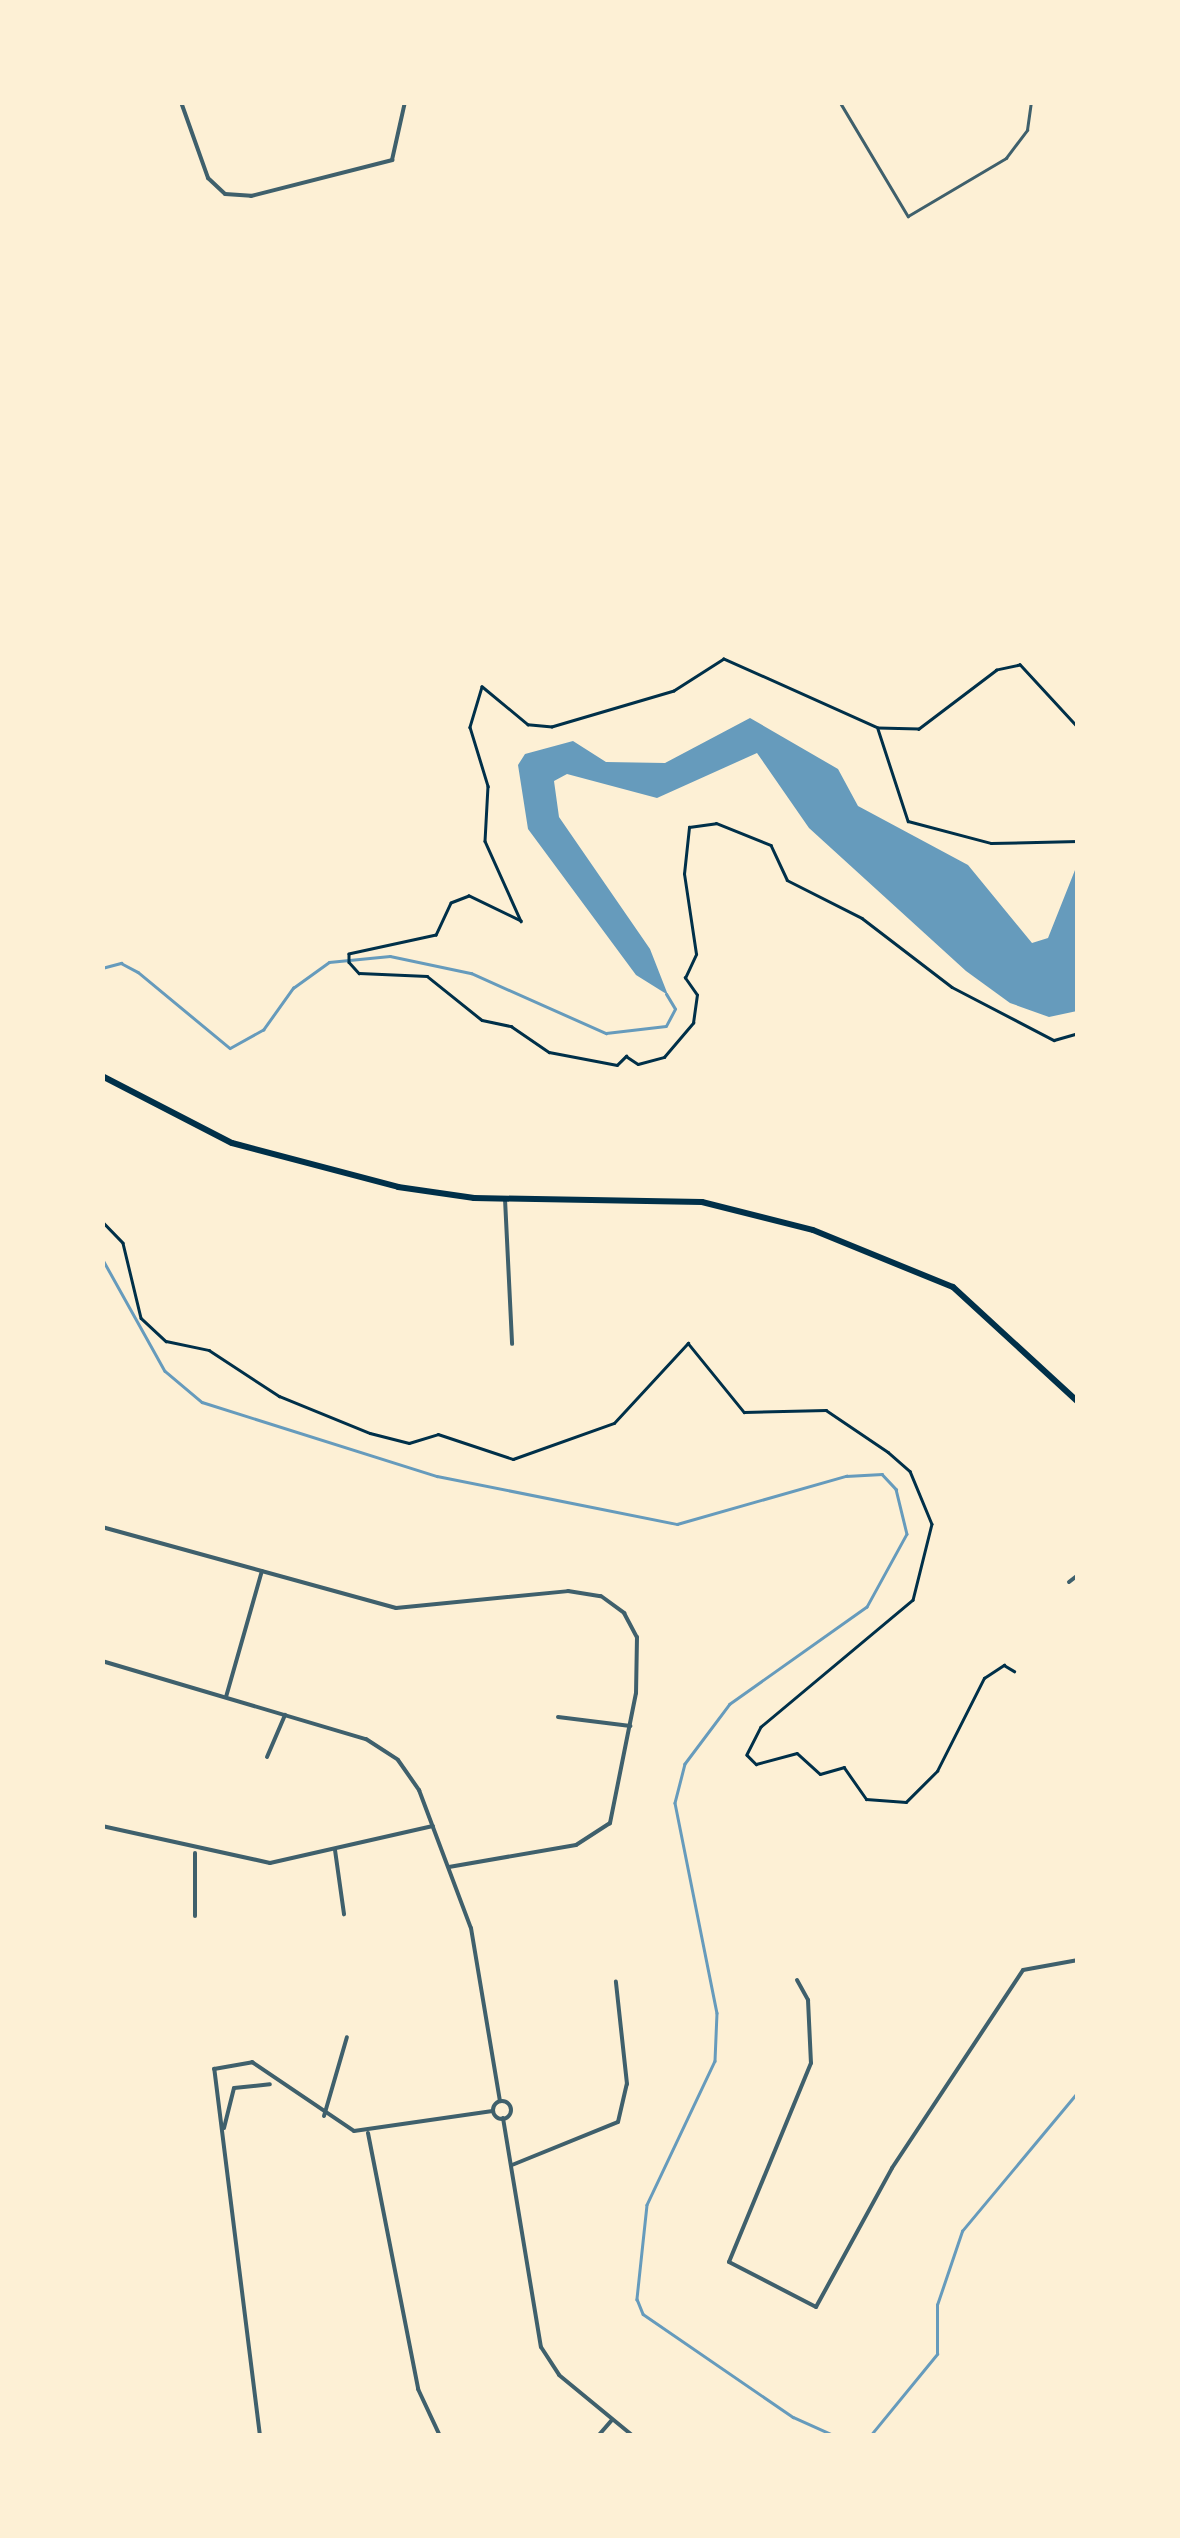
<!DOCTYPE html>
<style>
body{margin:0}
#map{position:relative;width:1180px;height:2538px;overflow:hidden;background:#fdf0d5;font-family:"Open Sans",sans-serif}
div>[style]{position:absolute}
.water>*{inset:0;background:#669bbc}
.stream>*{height:2.5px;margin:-1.25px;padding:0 1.25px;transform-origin:1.25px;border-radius:1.25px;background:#669bbc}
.path>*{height:2.5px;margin:-1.25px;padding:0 1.25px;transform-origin:1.25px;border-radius:1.25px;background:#003049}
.service>*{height:2.5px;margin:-1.25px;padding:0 1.25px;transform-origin:1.25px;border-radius:1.25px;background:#3f606c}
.minor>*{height:4px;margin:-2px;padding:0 2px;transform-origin:2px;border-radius:2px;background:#3f606c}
.minor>.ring{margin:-2px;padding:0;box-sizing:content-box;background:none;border:4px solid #3f606c;border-radius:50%}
.secondary>*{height:6px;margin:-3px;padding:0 3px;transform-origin:3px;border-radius:3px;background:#003049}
span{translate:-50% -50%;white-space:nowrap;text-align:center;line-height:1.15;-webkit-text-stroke:9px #fdf0d5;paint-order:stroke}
.frame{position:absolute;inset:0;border:105px solid #fdf0d5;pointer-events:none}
</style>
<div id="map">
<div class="water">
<div style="clip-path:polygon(750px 718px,838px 769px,858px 806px,968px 865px,1032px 943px,1048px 938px,1077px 865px,1077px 1011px,1049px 1017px,1010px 1003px,966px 971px,809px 828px,757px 753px,657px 798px,567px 774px,554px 781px,559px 817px,650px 949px,668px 995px,636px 975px,528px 829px,518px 765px,525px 754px,573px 741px,606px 762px,665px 763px)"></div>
</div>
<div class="stream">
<div style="left:102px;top:968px;width:20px;rotate:-15deg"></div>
<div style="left:121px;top:963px;width:19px;rotate:28deg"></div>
<div style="left:138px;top:972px;width:119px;rotate:39.6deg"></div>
<div style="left:230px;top:1048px;width:38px;rotate:-29deg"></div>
<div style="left:263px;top:1030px;width:52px;rotate:-54.5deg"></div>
<div style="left:293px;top:988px;width:44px;rotate:-35.8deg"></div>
<div style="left:329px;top:962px;width:61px;rotate:-5.6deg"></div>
<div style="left:390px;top:956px;width:83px;rotate:11.9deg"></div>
<div style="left:471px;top:973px;width:148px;rotate:24deg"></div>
<div style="left:606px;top:1033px;width:60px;rotate:-6.7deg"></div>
<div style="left:666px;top:1026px;width:19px;rotate:-62deg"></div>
<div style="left:675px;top:1009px;width:17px;rotate:-121deg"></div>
<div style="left:102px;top:1258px;width:129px;rotate:60.9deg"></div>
<div style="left:165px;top:1371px;width:48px;rotate:40deg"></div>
<div style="left:202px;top:1402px;width:246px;rotate:17.5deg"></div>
<div style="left:437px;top:1476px;width:245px;rotate:11.3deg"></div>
<div style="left:677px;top:1524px;width:176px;rotate:-15.9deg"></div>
<div style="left:846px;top:1476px;width:36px;rotate:-3deg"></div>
<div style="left:882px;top:1474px;width:21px;rotate:47deg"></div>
<div style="left:896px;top:1489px;width:46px;rotate:76.3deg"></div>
<div style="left:907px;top:1534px;width:83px;rotate:118.7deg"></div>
<div style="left:867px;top:1607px;width:168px;rotate:144.7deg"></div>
<div style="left:730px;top:1704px;width:75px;rotate:126.9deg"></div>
<div style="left:685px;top:1764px;width:40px;rotate:104.4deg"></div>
<div style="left:675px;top:1803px;width:214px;rotate:78.7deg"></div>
<div style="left:717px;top:2013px;width:48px;rotate:92.4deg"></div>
<div style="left:715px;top:2061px;width:159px;rotate:115.3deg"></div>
<div style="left:647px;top:2205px;width:95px;rotate:96.1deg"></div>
<div style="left:637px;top:2299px;width:16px;rotate:68deg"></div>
<div style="left:643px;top:2314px;width:182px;rotate:34.5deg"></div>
<div style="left:793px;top:2417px;width:44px;rotate:24.2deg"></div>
<div style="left:833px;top:2435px;width:31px;rotate:2deg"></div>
<div style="left:870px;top:2436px;width:106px;rotate:-50.7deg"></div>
<div style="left:937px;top:2354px;width:49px;rotate:-90deg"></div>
<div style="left:937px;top:2305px;width:78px;rotate:-71.3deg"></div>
<div style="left:962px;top:2231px;width:181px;rotate:-50.2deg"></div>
</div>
<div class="path">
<div style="left:1078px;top:728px;width:86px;rotate:-132.6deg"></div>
<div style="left:1020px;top:665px;width:24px;rotate:168deg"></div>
<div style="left:997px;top:670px;width:98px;rotate:142.9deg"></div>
<div style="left:919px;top:729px;width:41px;rotate:-178.6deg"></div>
<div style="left:878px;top:728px;width:169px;rotate:-155.9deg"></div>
<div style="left:724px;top:659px;width:59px;rotate:147.4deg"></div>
<div style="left:674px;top:691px;width:127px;rotate:163.6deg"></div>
<div style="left:552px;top:727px;width:24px;rotate:-175deg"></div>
<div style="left:528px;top:725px;width:60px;rotate:-140.4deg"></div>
<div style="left:482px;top:687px;width:42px;rotate:106.7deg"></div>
<div style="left:470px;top:727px;width:62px;rotate:73deg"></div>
<div style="left:488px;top:786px;width:55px;rotate:93.1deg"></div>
<div style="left:485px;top:841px;width:88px;rotate:65.8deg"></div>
<div style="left:521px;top:921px;width:58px;rotate:-154.3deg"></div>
<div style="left:469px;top:896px;width:19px;rotate:159deg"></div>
<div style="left:451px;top:903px;width:35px;rotate:115deg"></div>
<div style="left:436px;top:935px;width:89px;rotate:167.7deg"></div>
<div style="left:349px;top:954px;width:8px;rotate:90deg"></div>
<div style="left:349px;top:962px;width:15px;rotate:48deg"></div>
<div style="left:359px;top:973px;width:68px;rotate:2.5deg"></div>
<div style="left:427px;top:976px;width:70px;rotate:38.7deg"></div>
<div style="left:482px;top:1020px;width:30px;rotate:12deg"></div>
<div style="left:511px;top:1026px;width:46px;rotate:34.4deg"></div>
<div style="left:549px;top:1052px;width:69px;rotate:10.8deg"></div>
<div style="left:617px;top:1065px;width:13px;rotate:-45deg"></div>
<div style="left:626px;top:1056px;width:14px;rotate:34deg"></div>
<div style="left:638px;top:1064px;width:27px;rotate:-15deg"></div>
<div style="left:664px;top:1057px;width:45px;rotate:-49.5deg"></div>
<div style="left:693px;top:1023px;width:28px;rotate:-82deg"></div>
<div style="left:697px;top:995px;width:21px;rotate:-125deg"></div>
<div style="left:685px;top:978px;width:26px;rotate:-65deg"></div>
<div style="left:696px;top:954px;width:81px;rotate:-98.5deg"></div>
<div style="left:684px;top:874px;width:47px;rotate:-83.9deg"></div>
<div style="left:689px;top:827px;width:27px;rotate:-8deg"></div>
<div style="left:716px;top:823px;width:59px;rotate:21.8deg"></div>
<div style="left:771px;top:845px;width:38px;rotate:65deg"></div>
<div style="left:787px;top:880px;width:84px;rotate:26.9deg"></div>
<div style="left:862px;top:918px;width:113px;rotate:37.5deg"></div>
<div style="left:952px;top:987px;width:115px;rotate:27.5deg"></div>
<div style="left:1054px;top:1040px;width:25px;rotate:-16deg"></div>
<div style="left:878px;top:729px;width:97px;rotate:71.9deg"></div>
<div style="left:908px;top:821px;width:86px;rotate:14.8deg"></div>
<div style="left:991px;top:843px;width:87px;rotate:-1.3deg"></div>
<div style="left:102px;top:1221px;width:30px;rotate:46deg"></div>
<div style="left:123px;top:1243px;width:77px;rotate:76.5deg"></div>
<div style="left:141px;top:1318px;width:34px;rotate:43deg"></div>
<div style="left:166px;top:1341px;width:44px;rotate:11.8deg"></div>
<div style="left:209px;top:1350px;width:84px;rotate:33.3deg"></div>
<div style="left:279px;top:1396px;width:98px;rotate:22.1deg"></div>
<div style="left:370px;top:1433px;width:40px;rotate:14.4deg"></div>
<div style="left:409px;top:1443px;width:30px;rotate:-17deg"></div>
<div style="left:438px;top:1434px;width:79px;rotate:18.4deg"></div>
<div style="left:513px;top:1459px;width:107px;rotate:-19.6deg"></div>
<div style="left:614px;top:1423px;width:109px;rotate:-47.2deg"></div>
<div style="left:688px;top:1343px;width:89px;rotate:50.9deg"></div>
<div style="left:744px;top:1412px;width:82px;rotate:-1.4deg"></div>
<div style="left:826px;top:1410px;width:75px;rotate:34.1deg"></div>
<div style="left:888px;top:1452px;width:29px;rotate:41deg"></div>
<div style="left:910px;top:1471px;width:57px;rotate:67.5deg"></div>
<div style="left:932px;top:1524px;width:78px;rotate:104deg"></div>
<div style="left:913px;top:1600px;width:198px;rotate:140.1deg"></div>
<div style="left:761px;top:1727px;width:31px;rotate:117deg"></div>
<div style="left:747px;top:1755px;width:13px;rotate:45deg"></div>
<div style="left:756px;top:1764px;width:42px;rotate:-15deg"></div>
<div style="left:797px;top:1753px;width:31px;rotate:42deg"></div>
<div style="left:820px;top:1774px;width:25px;rotate:-16deg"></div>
<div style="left:844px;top:1767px;width:39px;rotate:55deg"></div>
<div style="left:866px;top:1799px;width:40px;rotate:4.3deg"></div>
<div style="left:906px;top:1802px;width:44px;rotate:-45deg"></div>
<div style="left:937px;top:1771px;width:104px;rotate:-63.2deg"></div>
<div style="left:984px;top:1678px;width:24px;rotate:-33deg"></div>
<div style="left:1004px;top:1665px;width:12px;rotate:31deg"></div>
</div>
<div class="service">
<div style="left:840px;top:102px;width:133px;rotate:59.2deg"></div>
<div style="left:908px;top:216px;width:114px;rotate:-30.6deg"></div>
<div style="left:1006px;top:158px;width:35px;rotate:-53deg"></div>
<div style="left:1027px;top:130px;width:28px;rotate:-82deg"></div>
</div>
<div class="minor">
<div style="left:181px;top:102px;width:81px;rotate:70.4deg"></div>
<div style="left:208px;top:178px;width:23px;rotate:43deg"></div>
<div style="left:225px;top:194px;width:26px;rotate:4deg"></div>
<div style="left:251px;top:196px;width:146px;rotate:-14.3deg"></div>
<div style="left:392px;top:160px;width:59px;rotate:-77.4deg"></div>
<div style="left:505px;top:1199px;width:145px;rotate:87.2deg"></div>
<div style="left:102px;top:1527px;width:305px;rotate:15.4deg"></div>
<div style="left:396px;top:1608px;width:173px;rotate:-5.6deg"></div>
<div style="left:568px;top:1591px;width:33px;rotate:9deg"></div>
<div style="left:601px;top:1596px;width:29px;rotate:36deg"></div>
<div style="left:624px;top:1613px;width:27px;rotate:62deg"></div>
<div style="left:637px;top:1637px;width:56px;rotate:91deg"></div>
<div style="left:636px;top:1693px;width:133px;rotate:101.3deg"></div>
<div style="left:610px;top:1823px;width:40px;rotate:147.1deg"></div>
<div style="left:576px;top:1845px;width:129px;rotate:170.2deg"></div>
<div style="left:1069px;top:1582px;width:11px;rotate:-38deg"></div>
<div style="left:102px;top:1661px;width:275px;rotate:16.5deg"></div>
<div style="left:366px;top:1739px;width:38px;rotate:33deg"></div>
<div style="left:398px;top:1760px;width:37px;rotate:55deg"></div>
<div style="left:419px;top:1790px;width:147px;rotate:69.4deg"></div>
<div style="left:471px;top:1928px;width:175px;rotate:80.5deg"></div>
<div style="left:226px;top:1697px;width:131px;rotate:-74.1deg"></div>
<div style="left:558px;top:1717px;width:73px;rotate:7.1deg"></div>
<div style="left:267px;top:1757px;width:46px;rotate:-66.8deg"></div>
<div style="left:102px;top:1826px;width:172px;rotate:12.4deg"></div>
<div style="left:270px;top:1863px;width:167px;rotate:-12.8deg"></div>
<div style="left:335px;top:1850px;width:65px;rotate:82deg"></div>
<div style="left:195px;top:1916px;width:63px;rotate:-90deg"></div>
<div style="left:797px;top:1980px;width:23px;rotate:61deg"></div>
<div style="left:808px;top:2000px;width:63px;rotate:87.3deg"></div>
<div style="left:811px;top:2063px;width:215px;rotate:112.4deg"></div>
<div style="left:729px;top:2262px;width:98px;rotate:27.3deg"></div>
<div style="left:816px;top:2307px;width:158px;rotate:-61.3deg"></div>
<div style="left:892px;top:2168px;width:237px;rotate:-56.5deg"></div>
<div style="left:1023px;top:1970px;width:56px;rotate:-10.3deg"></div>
<div class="ring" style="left:493px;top:2101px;width:14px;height:14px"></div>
<div style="left:324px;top:2116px;width:82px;rotate:-73.8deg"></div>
<div style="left:503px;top:2118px;width:232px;rotate:80.6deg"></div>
<div style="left:541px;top:2347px;width:33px;rotate:57deg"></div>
<div style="left:559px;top:2375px;width:96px;rotate:39.5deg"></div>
<div style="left:224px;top:2128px;width:41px;rotate:-76deg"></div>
<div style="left:234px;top:2088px;width:36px;rotate:-6deg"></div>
<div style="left:368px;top:2133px;width:261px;rotate:78.9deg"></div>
<div style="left:418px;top:2389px;width:52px;rotate:64.9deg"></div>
<div style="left:512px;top:2165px;width:114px;rotate:-22.1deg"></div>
<div style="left:618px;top:2122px;width:39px;rotate:-77deg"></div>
<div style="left:627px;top:2084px;width:103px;rotate:-96.2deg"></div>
<div style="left:260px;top:2436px;width:370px;rotate:-97.1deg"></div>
<div style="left:214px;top:2069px;width:39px;rotate:-10deg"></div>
<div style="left:252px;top:2062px;width:123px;rotate:34.1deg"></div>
<div style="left:354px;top:2131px;width:140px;rotate:-8.2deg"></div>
<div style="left:598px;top:2436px;width:21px;rotate:-49deg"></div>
</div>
<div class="secondary">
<div style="left:102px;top:1076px;width:146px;rotate:27.3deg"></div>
<div style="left:232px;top:1143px;width:172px;rotate:14.8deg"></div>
<div style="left:398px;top:1187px;width:77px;rotate:8.2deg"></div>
<div style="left:474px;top:1198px;width:228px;rotate:1deg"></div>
<div style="left:702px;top:1202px;width:114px;rotate:14.2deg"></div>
<div style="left:813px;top:1230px;width:151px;rotate:22.2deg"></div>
<div style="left:953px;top:1287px;width:170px;rotate:42.6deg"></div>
</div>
<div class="frame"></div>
</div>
